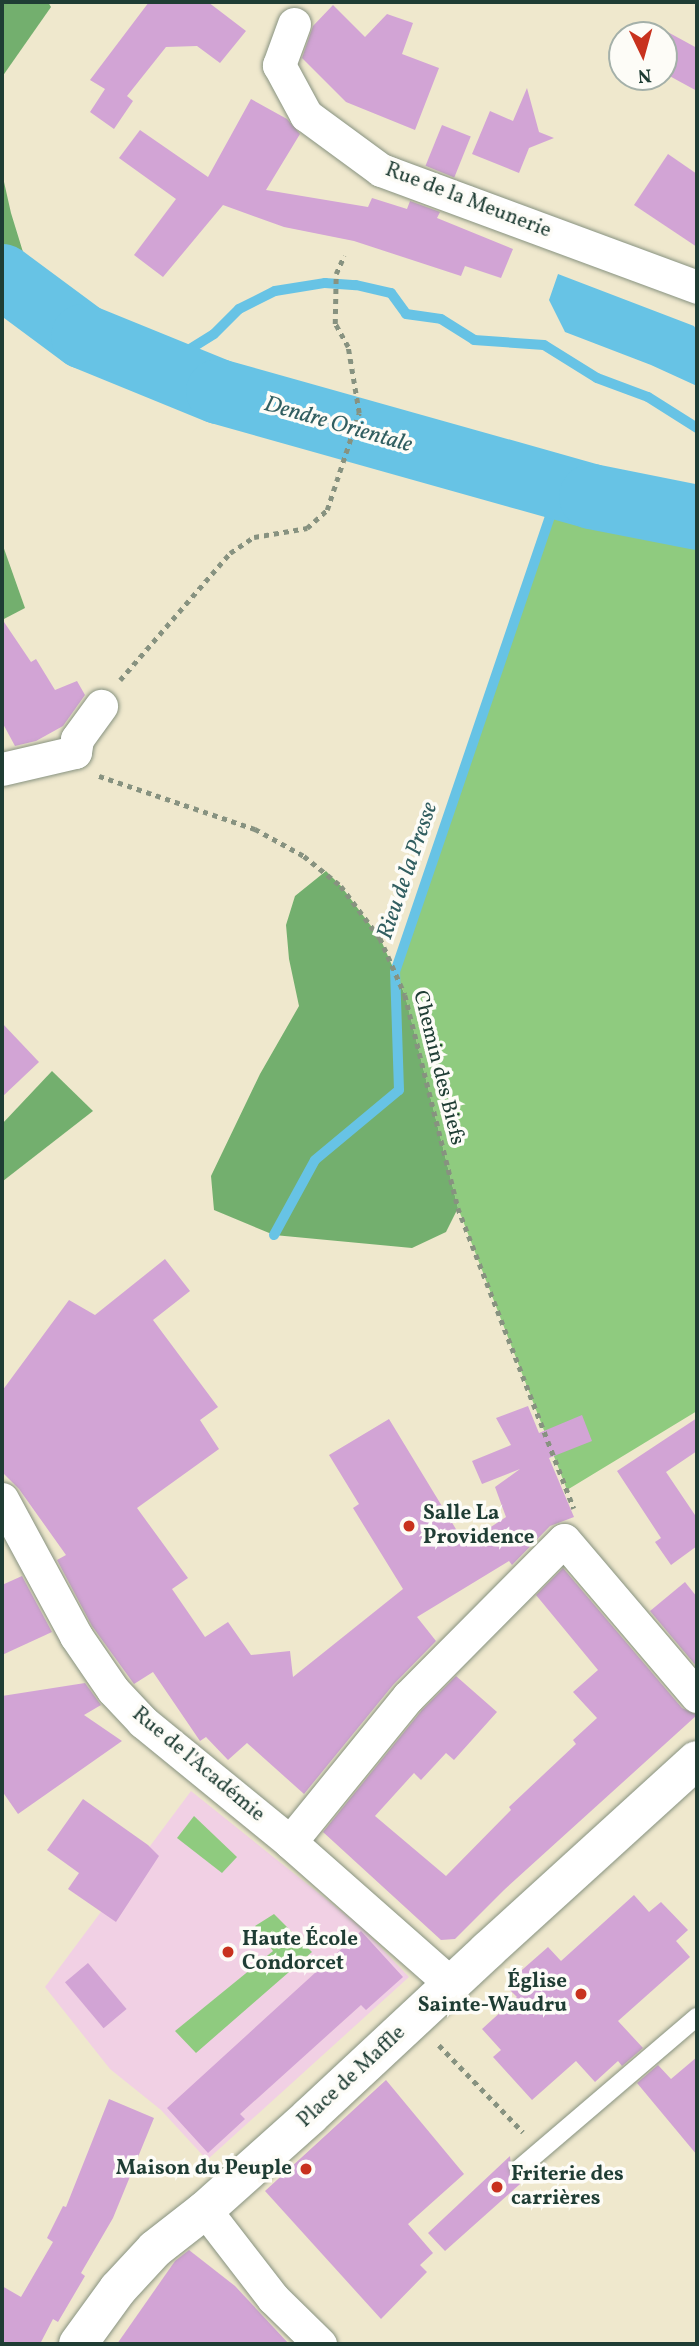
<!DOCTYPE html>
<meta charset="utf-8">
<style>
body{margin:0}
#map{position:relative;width:699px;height:2346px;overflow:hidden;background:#efe8cd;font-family:Vollkorn,serif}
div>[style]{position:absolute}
.built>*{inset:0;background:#f1d0e4}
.green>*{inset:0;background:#8fcb7f}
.forest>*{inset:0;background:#73af6e}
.water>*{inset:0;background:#67c3e5}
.stream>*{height:10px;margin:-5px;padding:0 5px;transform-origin:5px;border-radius:5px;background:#67c3e5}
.river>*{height:65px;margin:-32.5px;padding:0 32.5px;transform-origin:32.5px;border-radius:32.5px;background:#67c3e5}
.building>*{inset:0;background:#d2a4d5;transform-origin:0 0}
.path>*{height:4.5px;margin-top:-2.25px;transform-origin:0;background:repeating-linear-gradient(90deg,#879280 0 5px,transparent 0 10px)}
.roads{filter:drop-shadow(0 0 2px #879280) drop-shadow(0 0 2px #879280)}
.service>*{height:18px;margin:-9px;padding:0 9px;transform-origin:9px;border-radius:9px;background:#fff}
.minor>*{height:33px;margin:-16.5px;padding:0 16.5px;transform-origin:16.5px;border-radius:16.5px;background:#fff}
.tertiary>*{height:38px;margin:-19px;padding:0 19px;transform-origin:19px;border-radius:19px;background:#fff}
.dots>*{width:19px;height:19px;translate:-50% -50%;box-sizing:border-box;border:4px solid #fdfcf7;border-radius:50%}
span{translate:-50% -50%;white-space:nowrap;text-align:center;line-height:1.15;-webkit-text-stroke:7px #fdfcf7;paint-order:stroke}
.street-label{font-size:21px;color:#1f3d34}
.poi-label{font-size:21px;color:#1f3d34;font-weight:700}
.left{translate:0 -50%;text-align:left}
.right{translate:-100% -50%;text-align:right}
.water-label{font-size:23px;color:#315e60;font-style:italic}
.frame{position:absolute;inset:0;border:4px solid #1f3d34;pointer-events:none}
.north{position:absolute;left:608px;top:21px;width:70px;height:70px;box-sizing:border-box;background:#fdfcf7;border:2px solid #a4b0a9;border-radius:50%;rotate:175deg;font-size:19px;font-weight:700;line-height:28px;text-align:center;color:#1f3d34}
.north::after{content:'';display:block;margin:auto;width:24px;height:32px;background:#c8321e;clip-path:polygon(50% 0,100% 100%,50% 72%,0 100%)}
</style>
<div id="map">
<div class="built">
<div style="clip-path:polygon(191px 1791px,361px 1927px,409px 1977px,207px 2160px,161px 2110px,110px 2069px,45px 1987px)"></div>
</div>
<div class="green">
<div style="clip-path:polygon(560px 487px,697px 517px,697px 1411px,567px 1490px,458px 1208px,405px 995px,396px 974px)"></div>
<div style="clip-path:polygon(194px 1816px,237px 1857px,222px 1873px,177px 1838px)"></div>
<div style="clip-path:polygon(274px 1914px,312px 1952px,196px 2053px,175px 2031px,273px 1951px,255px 1926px)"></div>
</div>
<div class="forest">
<div style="clip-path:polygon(2px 2px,48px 2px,51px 7px,2px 77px)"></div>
<div style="clip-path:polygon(2px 173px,11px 213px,23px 252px,2px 250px)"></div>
<div style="clip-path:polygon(2px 543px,25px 608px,2px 620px)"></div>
<div style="clip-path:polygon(326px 871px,341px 886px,380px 938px,405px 995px,458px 1208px,446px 1232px,412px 1248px,274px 1235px,214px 1210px,211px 1176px,260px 1074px,299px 1006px,289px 959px,286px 925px,295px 896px)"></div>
<div style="clip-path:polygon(52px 1071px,93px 1111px,3px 1181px,2px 1124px)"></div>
</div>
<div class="water">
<div style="clip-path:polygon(558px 274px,694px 326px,697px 331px,697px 386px,651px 365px,565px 332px,549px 300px)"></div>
</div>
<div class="stream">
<div style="left:161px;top:367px;width:62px;rotate:-31.9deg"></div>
<div style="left:214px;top:334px;width:35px;rotate:-45deg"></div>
<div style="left:239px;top:309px;width:40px;rotate:-26.6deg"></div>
<div style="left:275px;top:291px;width:51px;rotate:-9.1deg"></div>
<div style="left:325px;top:283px;width:31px;rotate:4deg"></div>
<div style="left:356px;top:285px;width:36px;rotate:13deg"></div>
<div style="left:391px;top:293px;width:26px;rotate:54deg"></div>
<div style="left:406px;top:314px;width:35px;rotate:8deg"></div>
<div style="left:441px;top:319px;width:39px;rotate:32deg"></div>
<div style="left:474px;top:340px;width:70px;rotate:4.1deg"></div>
<div style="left:544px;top:345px;width:62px;rotate:31.9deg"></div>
<div style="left:597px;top:378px;width:54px;rotate:20.4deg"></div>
<div style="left:648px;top:397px;width:58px;rotate:32.3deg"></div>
<div style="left:274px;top:1235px;width:85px;rotate:-61.3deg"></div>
<div style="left:315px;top:1160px;width:109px;rotate:-39.8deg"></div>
<div style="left:399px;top:1090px;width:118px;rotate:-91.9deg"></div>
<div style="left:395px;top:972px;width:512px;rotate:-71.21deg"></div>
</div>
<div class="river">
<div style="left:2px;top:276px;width:101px;rotate:36.5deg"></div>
<div style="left:83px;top:336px;width:146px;rotate:22.2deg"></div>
<div style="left:218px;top:391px;width:387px;rotate:15.7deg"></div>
<div style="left:591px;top:496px;width:108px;rotate:11.2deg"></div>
</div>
<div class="building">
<div style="clip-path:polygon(149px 2px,208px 2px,246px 31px,220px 63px,197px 46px,166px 47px,127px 96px,133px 101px,114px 129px,90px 112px,105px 89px,90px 80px)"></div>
<div style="clip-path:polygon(333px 5px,365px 37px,387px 14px,413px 23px,402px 54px,439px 68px,415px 130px,346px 102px,302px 58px,313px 26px)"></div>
<div style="clip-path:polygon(664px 30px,697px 48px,697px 91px,664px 73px)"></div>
<div style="clip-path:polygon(527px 88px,539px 132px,554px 138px,529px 148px,519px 173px,472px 154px,490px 111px,513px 121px)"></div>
<div style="clip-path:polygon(251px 99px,287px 119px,300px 134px,266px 190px,368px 207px,372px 198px,407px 209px,410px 201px,440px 212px,437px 218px,513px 249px,501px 278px,465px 266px,461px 276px,354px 241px,284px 227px,223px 205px,163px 277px,134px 255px,176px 199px,119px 158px,140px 130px,208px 177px)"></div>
<div style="left:442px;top:125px;width:31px;height:44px;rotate:22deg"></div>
<div style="clip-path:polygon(668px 154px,697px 174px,697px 247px,634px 205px)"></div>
<div style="clip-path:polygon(2px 619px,31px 662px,36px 659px,55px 690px,77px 681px,85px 695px,63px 726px,36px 741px,15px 746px,2px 722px)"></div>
<div style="clip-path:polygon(2px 1023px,39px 1062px,2px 1097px)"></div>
<div style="clip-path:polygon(165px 1259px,190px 1291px,153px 1320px,218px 1407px,200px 1420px,219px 1449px,137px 1508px,188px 1578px,172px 1589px,205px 1637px,228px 1622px,251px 1655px,290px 1651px,293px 1677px,403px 1589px,353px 1508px,359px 1504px,329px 1455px,389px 1419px,465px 1544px,506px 1517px,495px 1487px,520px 1469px,482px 1484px,472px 1461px,511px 1445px,496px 1418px,528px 1406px,539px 1433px,582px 1415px,592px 1441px,549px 1458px,574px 1517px,550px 1526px,512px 1565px,509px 1561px,417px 1617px,436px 1641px,393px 1685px,304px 1794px,247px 1743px,228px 1760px,206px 1737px,200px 1741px,153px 1672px,134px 1684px,92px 1626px,57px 1560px,66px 1555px,19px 1489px,2px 1472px,2px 1391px,69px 1300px,95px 1315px)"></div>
<div style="clip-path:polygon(697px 1418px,697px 1451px,666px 1472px,697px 1518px,697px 1546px,671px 1565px,655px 1542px,661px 1538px,617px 1471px)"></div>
<div style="clip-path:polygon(563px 1568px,682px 1708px,697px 1715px,504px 1890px,455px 1939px,441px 1940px,323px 1832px,422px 1710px,456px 1676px,497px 1712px,454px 1760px,446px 1753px,421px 1780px,414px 1773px,375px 1816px,446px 1876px,511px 1810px,509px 1807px,576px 1744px,573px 1740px,597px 1718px,573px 1692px,598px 1670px,536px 1595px)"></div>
<div style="clip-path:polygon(22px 1576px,52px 1632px,2px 1655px,2px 1585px)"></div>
<div style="clip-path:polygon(685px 1582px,697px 1597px,697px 1667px,650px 1611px)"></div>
<div style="clip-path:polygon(85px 1683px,101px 1705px,84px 1715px,122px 1741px,18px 1814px,2px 1791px,2px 1696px)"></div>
<div style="clip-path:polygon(83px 1799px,148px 1845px,159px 1856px,116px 1922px,68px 1889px,79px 1873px,47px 1850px)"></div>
<div style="clip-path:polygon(634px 1895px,649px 1912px,661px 1902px,688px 1930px,676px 1941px,690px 1957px,618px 2021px,643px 2048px,622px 2066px,618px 2061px,595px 2082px,576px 2061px,532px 2100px,493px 2057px,501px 2050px,482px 2029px,517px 1997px,505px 1985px,548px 1947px,561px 1961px)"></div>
<div style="clip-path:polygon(361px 1931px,403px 1977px,366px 2010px,361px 2005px,240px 2114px,245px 2119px,208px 2153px,167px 2108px)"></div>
<div style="left:88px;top:1963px;width:60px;height:30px;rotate:50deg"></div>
<div style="clip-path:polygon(697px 2057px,697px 2155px,637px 2083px,658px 2065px,671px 2079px)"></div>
<div style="clip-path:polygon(386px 2080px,464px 2174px,408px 2224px,433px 2253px,420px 2265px,427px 2272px,381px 2319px,265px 2191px)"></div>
<div style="clip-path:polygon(109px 2099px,154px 2118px,113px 2218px,81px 2273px,85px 2276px,58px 2322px,53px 2319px,40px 2344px,2px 2344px,2px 2286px,21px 2297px,53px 2242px,47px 2238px,63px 2206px,66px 2207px)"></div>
<div style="clip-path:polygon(510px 2156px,512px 2176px,517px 2179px,528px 2177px,445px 2251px,428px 2233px)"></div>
<div style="clip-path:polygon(189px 2250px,235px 2286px,289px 2344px,117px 2344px,175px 2261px)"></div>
</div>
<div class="path">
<div style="left:120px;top:680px;width:168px;rotate:-49.1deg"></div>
<div style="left:230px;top:553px;width:29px;rotate:-34deg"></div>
<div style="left:254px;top:537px;width:54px;rotate:-9.6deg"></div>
<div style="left:307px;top:528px;width:27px;rotate:-42deg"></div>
<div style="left:327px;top:510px;width:102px;rotate:-71.7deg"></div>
<div style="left:359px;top:413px;width:67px;rotate:-99.5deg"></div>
<div style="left:348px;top:347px;width:26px;rotate:-119deg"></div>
<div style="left:335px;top:324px;width:50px;rotate:-88.9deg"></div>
<div style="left:336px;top:274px;width:20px;rotate:-66deg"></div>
<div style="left:99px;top:776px;width:165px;rotate:18.8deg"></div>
<div style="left:255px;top:829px;width:56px;rotate:28.9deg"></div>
<div style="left:304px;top:856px;width:48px;rotate:39deg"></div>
<div style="left:341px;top:886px;width:65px;rotate:53.1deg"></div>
<div style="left:380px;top:938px;width:62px;rotate:66.3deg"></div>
<div style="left:405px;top:995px;width:219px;rotate:76deg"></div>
<div style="left:458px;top:1208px;width:322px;rotate:68.9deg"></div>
<div style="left:439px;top:2045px;width:121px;rotate:46deg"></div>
</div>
<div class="roads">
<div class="service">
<div style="left:520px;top:2168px;width:233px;rotate:-40.5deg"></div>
</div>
<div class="minor">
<div style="left:294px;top:24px;width:44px;rotate:110.1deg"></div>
<div style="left:279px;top:65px;width:57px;rotate:61.6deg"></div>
<div style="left:306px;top:115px;width:93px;rotate:36.3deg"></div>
<div style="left:381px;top:170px;width:337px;rotate:20.3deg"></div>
<div style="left:2px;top:769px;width:75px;rotate:-13.1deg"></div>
<div style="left:75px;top:752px;width:13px;rotate:-81deg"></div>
<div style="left:77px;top:739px;width:41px;rotate:-54deg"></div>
<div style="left:2px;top:1499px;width:156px;rotate:61.6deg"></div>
<div style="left:76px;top:1636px;width:65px;rotate:55.6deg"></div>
<div style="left:113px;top:1690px;width:44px;rotate:46.8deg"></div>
<div style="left:143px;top:1722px;width:190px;rotate:39.2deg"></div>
<div style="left:290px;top:1842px;width:215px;rotate:41.4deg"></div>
<div style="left:290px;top:1842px;width:187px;rotate:-50.9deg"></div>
<div style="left:408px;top:1697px;width:221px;rotate:-45.2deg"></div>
<div style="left:564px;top:1540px;width:205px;rotate:49.6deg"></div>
<div style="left:205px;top:2210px;width:111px;rotate:52.3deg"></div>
<div style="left:273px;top:2298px;width:66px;rotate:44.4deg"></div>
</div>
<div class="tertiary">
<div style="left:78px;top:2344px;width:68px;rotate:-54deg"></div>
<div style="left:118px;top:2289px;width:54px;rotate:-47.2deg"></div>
<div style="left:155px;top:2249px;width:63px;rotate:-38deg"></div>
<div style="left:205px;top:2210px;width:141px;rotate:-41.8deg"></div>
<div style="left:310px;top:2116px;width:243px;rotate:-43deg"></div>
<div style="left:488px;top:1950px;width:282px;rotate:-42.3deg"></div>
</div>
</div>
<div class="dots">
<div style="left:409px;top:1526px;background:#c8321e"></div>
<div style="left:228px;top:1952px;background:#c8321e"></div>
<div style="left:581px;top:1994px;background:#c8321e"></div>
<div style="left:306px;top:2169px;background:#c8321e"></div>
<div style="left:497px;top:2187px;background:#c8321e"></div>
</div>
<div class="street-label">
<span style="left:468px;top:201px;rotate:21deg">Rue de la Meunerie</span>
<span style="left:438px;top:1068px;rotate:76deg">Chemin des Biefs</span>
<span style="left:198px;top:1765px;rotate:40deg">Rue de l'Académie</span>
<span style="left:352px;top:2077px;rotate:-43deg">Place de Maffle</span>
</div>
<div class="poi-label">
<span class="left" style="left:423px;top:1526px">Salle La<br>Providence</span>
<span class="left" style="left:242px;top:1952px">Haute École<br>Condorcet</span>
<span class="right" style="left:567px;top:1994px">Église<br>Sainte-Waudru</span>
<span class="right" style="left:292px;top:2169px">Maison du Peuple</span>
<span class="left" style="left:511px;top:2187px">Friterie des<br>carrières</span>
</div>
<div class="water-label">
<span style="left:338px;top:425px;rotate:16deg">Dendre Orientale</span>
<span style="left:408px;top:871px;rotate:-71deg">Rieu de la Presse</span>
</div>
<div class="frame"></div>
<div class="north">N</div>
</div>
